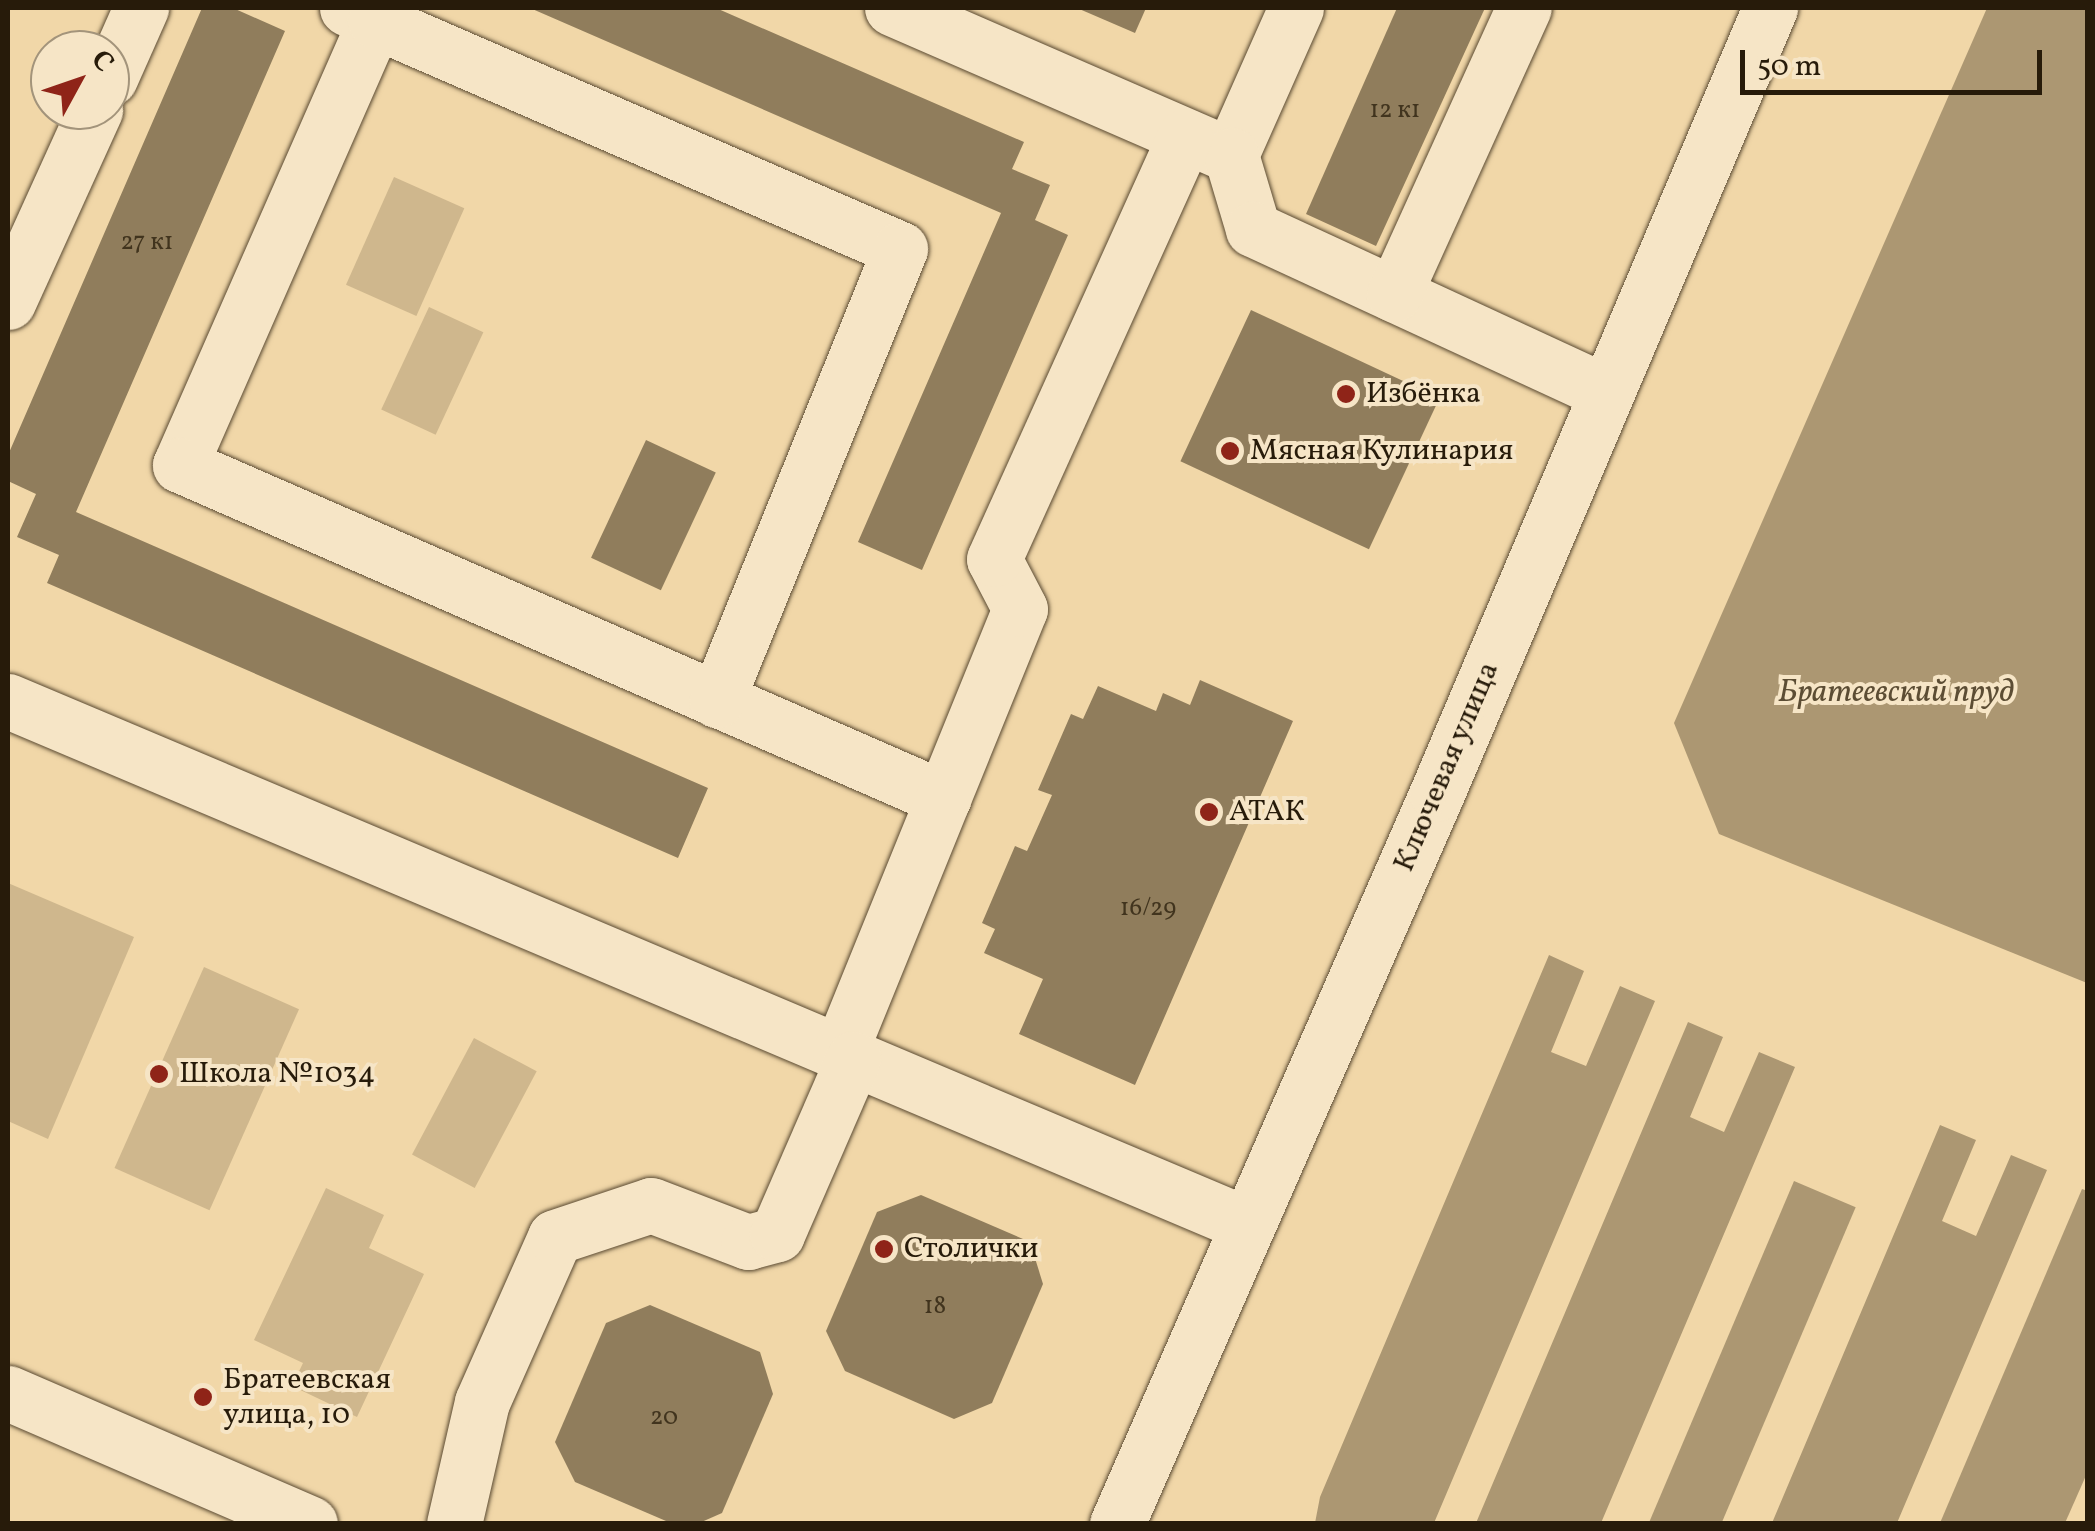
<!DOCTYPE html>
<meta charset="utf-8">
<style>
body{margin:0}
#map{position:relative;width:2095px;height:1531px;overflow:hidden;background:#f1d7a8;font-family:Vollkorn,serif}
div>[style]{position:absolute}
.green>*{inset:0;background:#cfb78d;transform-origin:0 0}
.water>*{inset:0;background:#ac9772;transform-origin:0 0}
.building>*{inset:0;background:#907d5c;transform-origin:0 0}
.roads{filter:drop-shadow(0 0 2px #5a4a32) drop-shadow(0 0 2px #5a4a32)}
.minor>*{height:55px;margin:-27.5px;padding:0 27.5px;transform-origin:27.5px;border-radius:27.5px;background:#f6e5c6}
.dots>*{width:28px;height:28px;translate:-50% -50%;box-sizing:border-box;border:5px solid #f6e5c6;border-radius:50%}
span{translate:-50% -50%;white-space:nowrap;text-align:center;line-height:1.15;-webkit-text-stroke:8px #f6e5c6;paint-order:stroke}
.number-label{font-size:25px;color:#41341e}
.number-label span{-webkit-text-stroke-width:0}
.poi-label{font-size:30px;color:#271b0a}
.left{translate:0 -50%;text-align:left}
.street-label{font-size:30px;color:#271b0a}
.water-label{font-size:32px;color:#5c4d34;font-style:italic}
.frame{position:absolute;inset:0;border:10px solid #271b0a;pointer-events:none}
.north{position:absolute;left:30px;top:30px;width:100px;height:100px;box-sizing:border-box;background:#f6e5c6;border:2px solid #a3947b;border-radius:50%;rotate:50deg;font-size:28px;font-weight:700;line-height:40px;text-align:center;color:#271b0a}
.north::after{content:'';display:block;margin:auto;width:35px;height:45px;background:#8f2418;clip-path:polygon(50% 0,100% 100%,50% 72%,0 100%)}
.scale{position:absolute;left:1740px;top:50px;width:302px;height:45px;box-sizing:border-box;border:5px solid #271b0a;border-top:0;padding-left:12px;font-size:30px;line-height:35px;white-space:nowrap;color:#271b0a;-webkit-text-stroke:8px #f6e5c6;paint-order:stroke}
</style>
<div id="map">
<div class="green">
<div style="left:394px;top:177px;width:77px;height:118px;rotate:24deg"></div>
<div style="left:429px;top:307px;width:60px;height:113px;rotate:25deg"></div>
<div style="clip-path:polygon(8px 883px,134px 937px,48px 1139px,8px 1121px)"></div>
<div style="left:204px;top:967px;width:104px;height:220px;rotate:24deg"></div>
<div style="left:474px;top:1038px;width:71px;height:132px;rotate:28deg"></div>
<div style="clip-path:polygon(326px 1188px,384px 1215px,369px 1248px,424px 1274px,357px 1417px,292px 1386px,303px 1363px,254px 1340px)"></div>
</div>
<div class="water">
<div style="clip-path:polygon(1987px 8px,2087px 8px,2087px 983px,1719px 834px,1674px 723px)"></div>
<div style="clip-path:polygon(1549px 955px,1584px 971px,1551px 1052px,1586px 1066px,1620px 986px,1655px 1001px,1434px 1523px,1315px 1523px,1320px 1497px)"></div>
<div style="clip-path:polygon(1688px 1022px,1723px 1037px,1690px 1117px,1724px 1132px,1759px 1052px,1795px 1067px,1601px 1523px,1476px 1523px)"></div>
<div style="clip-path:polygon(1940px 1125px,1976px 1140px,1942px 1221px,1976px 1236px,2011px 1155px,2047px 1170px,1897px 1523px,1772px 1523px)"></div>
<div style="left:1794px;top:1181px;width:67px;height:371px;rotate:23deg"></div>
<div style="clip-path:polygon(2082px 1189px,2088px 1191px,2088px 1471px,2065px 1523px,1940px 1523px)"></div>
</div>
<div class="building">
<div style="clip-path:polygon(202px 8px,233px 8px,285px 31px,76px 512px,708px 788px,678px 858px,47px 583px,59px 555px,17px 537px,36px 494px,8px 481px,8px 455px)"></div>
<div style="clip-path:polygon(530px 8px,716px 8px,1024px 142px,1012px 169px,1050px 185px,1035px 220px,1068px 235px,922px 570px,858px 542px,1001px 213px)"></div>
<div style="clip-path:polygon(1077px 8px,1146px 8px,1135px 33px)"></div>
<div style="clip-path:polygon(1397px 8px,1485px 8px,1376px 246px,1306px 214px)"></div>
<div style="left:1251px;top:310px;width:208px;height:167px;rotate:25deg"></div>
<div style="left:646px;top:440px;width:77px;height:130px;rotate:25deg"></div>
<div style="clip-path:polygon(1200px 680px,1293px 721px,1135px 1085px,1019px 1034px,1043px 979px,984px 953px,995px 929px,982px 923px,1015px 846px,1027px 851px,1052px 795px,1038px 790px,1071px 714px,1083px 719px,1098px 686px,1156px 711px,1163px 693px,1190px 705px)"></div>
<div style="clip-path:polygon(921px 1195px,1030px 1242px,1043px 1284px,992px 1403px,954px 1419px,845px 1371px,826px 1331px,877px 1212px)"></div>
<div style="clip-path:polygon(650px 1305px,760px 1352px,773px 1394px,722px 1513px,697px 1524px,673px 1524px,575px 1482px,555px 1442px,606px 1323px)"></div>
</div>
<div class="roads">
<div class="minor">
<div style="left:347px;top:8px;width:31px;rotate:25deg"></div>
<div style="left:375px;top:21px;width:485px;rotate:113.7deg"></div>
<div style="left:180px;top:465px;width:833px;rotate:23.58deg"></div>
<div style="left:892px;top:8px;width:357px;rotate:23.5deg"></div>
<div style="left:1296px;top:8px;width:161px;rotate:113.9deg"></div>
<div style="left:1231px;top:155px;width:77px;rotate:73.4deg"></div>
<div style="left:1253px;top:229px;width:388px;rotate:24.8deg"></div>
<div style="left:375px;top:21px;width:572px;rotate:23.47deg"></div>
<div style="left:900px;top:249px;width:487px;rotate:112.1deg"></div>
<div style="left:110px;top:78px;width:77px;rotate:-66.1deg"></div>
<div style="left:1394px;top:294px;width:314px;rotate:-65.6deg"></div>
<div style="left:8px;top:302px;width:211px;rotate:-65.6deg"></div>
<div style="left:8px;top:701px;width:1344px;rotate:22.9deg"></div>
<div style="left:840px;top:1052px;width:478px;rotate:-67.9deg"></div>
<div style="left:1020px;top:609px;width:56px;rotate:-117.5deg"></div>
<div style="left:994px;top:559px;width:464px;rotate:-65.7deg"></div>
<div style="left:8px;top:1393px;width:329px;rotate:23.4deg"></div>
<div style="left:454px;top:1524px;width:125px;rotate:-77.1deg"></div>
<div style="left:482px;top:1402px;width:180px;rotate:-66.1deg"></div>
<div style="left:555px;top:1237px;width:101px;rotate:-18.4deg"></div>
<div style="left:651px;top:1205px;width:104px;rotate:20.9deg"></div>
<div style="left:748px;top:1242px;width:30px;rotate:-15deg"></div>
<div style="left:777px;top:1234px;width:191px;rotate:-66.5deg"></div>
<div style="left:1117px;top:1524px;width:798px;rotate:-66.36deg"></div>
<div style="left:1437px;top:793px;width:853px;rotate:-67.01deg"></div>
</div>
</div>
<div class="dots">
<div style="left:1346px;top:394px;background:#8f2418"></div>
<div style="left:1230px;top:451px;background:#8f2418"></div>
<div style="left:1209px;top:812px;background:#8f2418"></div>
<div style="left:159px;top:1074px;background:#8f2418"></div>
<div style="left:884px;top:1249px;background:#8f2418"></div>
<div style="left:203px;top:1397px;background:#8f2418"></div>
</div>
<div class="number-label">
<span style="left:1395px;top:111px">12 к1</span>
<span style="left:147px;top:243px">27 к1</span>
<span style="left:1148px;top:909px">16/29</span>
<span style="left:935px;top:1307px">18</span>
<span style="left:664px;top:1418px">20</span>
</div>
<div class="poi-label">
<span class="left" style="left:1366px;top:394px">Избёнка</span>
<span class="left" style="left:1250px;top:451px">Мясная Кулинария</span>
<span class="left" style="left:1229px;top:812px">АТАК</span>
<span class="left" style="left:179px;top:1074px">Школа №1034</span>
<span class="left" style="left:904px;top:1249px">Столички</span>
<span class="left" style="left:223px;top:1397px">Братеевская<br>улица, 10</span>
</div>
<div class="street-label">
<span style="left:1447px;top:767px;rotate:-67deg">Ключевая улица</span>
</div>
<div class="water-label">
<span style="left:1896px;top:693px">Братеевский пруд</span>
</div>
<div class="frame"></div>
<div class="north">С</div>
<div class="scale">50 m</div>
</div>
